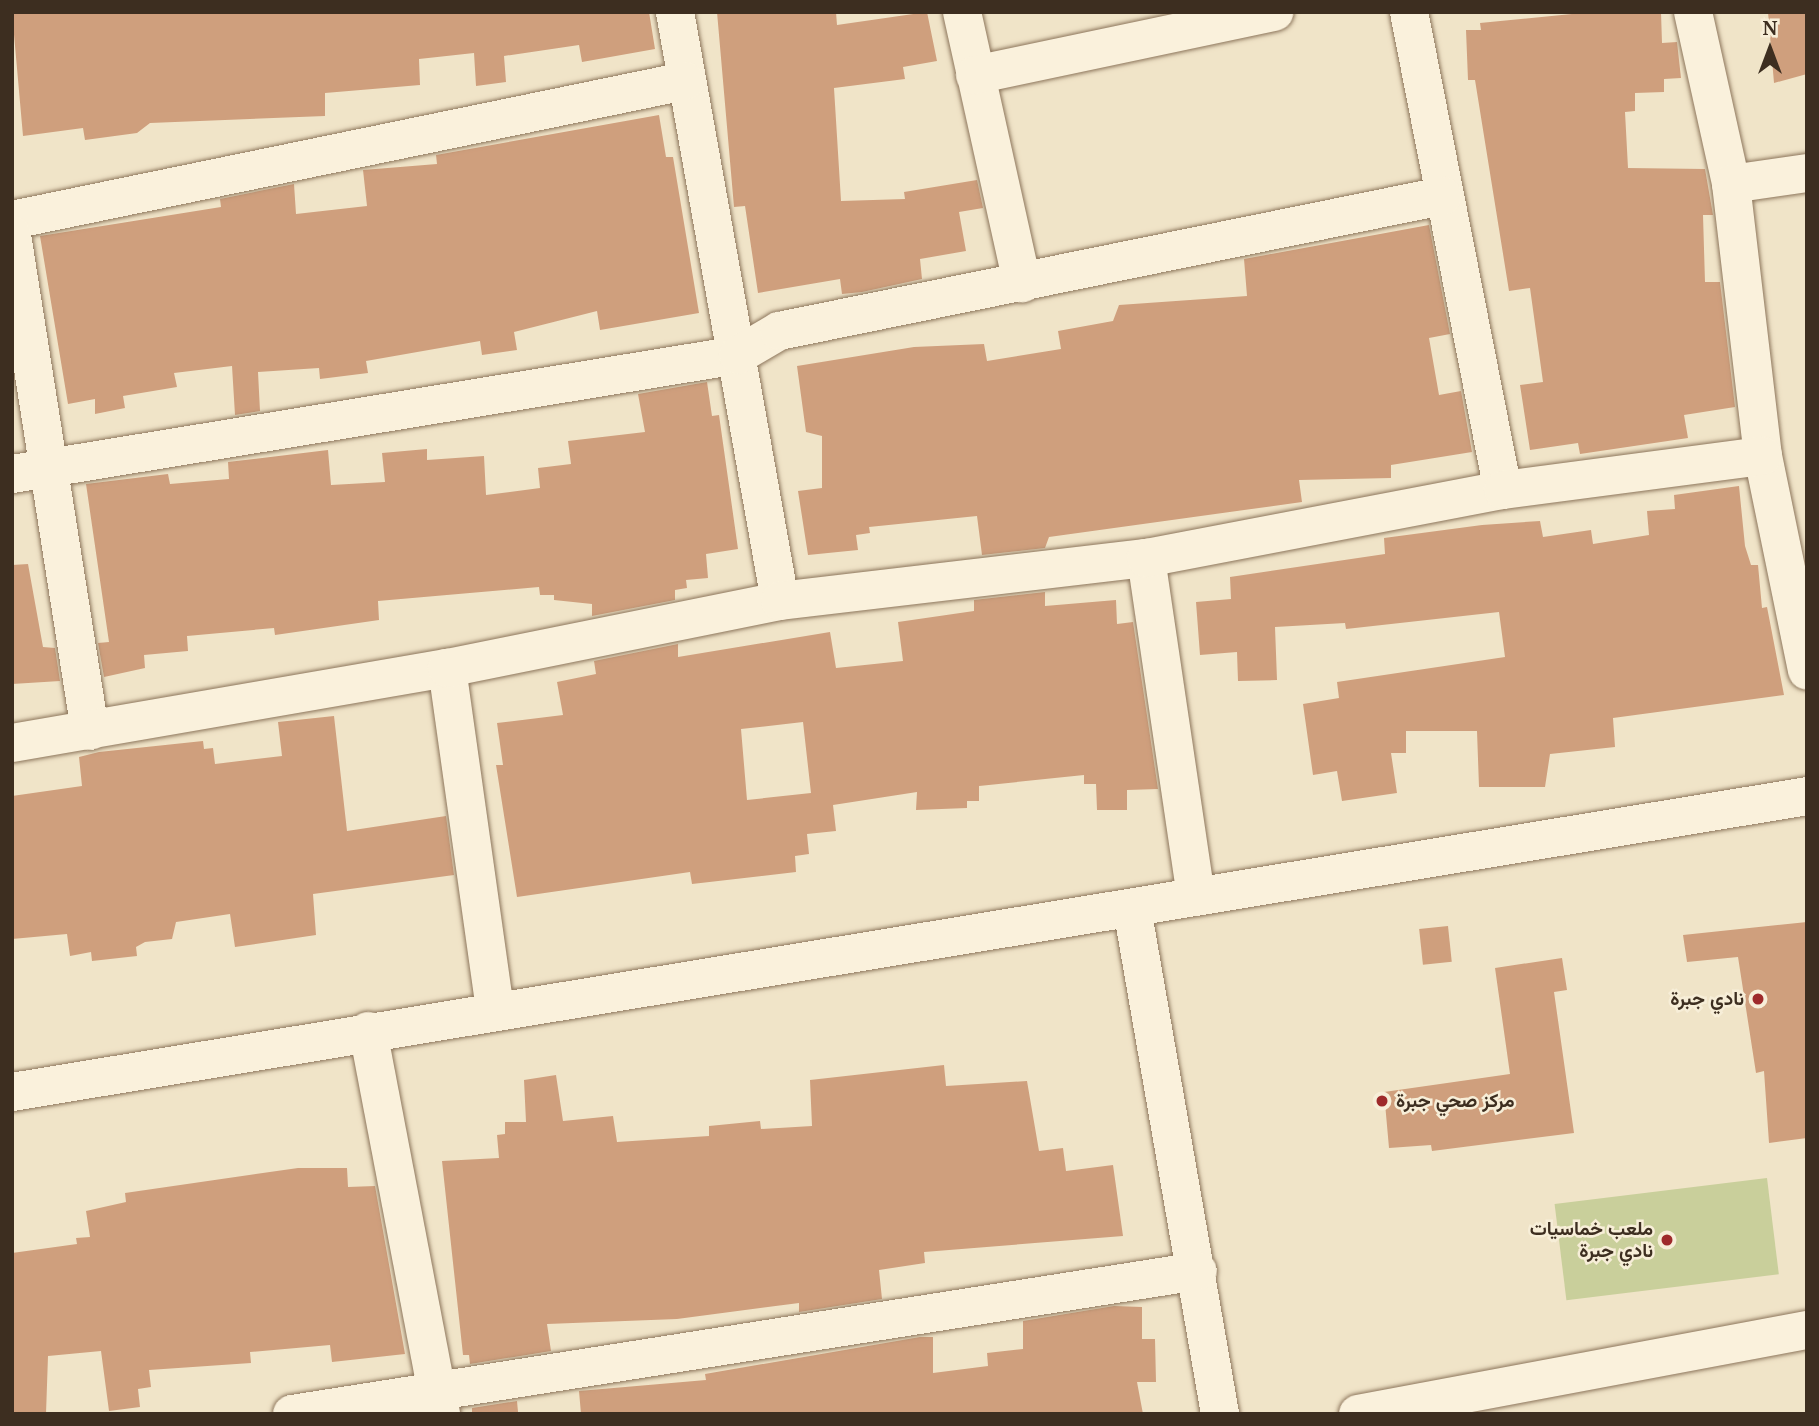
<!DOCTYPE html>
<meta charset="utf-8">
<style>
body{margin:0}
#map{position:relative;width:1819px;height:1426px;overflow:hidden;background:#f0e4c8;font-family:"Noto Serif",Vazirmatn,serif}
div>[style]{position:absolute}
.green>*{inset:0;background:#c9cf9b;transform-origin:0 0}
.building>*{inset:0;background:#cf9f7d;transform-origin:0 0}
.roads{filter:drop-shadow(0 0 2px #8d765c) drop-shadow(0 0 2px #8d765c)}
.minor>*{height:38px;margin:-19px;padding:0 19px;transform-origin:19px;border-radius:19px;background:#faf1dc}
.dots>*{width:19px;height:19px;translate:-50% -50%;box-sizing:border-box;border:4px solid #f7eed8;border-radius:50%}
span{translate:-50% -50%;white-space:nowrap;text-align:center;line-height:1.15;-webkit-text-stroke:5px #f7eed8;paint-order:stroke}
.poi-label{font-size:19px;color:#3d2e20;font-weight:700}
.right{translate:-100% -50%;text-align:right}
.left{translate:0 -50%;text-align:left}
.frame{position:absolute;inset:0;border:14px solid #3d2e20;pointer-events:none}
.north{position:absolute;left:1735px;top:14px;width:70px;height:70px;-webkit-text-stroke:5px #f7eed8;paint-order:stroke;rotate:0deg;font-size:19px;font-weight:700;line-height:28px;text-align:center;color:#3d2e20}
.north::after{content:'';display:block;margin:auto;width:24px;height:32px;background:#3d2e20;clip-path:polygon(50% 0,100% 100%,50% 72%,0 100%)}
</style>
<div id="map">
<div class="green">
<div style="left:1767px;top:1178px;width:97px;height:214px;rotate:83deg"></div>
</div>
<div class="building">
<div style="clip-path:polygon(12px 12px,649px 12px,655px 49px,582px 62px,579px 45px,504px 56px,506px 82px,476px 86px,474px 53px,419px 59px,420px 85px,325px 93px,325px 116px,150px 123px,137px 133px,85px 140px,83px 128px,23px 136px)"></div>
<div style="clip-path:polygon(717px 12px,836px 12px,837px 25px,927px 12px,937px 61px,903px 67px,905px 79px,834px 88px,841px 201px,905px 199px,904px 192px,977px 180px,983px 208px,959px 212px,966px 251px,920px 259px,922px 279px,862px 292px,842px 294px,840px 279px,758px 293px,745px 206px,734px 207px)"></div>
<div style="clip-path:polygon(1592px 12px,1661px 12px,1662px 43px,1677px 42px,1681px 78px,1664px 79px,1664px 92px,1635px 93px,1635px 111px,1625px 112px,1628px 168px,1705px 169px,1713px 215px,1703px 215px,1705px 282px,1720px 282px,1735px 407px,1684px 415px,1688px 438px,1580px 454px,1578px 443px,1530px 450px,1520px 385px,1543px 382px,1530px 288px,1509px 291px,1475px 80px,1468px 80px,1466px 30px,1481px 30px,1480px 23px)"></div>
<div style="clip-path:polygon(1768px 12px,1805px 12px,1807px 74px,1774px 83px)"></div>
<div style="clip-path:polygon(659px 115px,666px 157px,673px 157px,699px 313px,600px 330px,597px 311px,514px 332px,517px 350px,482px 355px,480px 341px,366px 361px,368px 373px,320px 379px,319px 368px,258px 372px,260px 411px,235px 415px,232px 366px,174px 373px,177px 387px,123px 396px,125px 408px,95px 414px,95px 399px,68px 404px,40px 236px,221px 207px,220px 199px,294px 184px,296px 214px,367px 206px,363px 170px,437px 164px,436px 155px)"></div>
<div style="clip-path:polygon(1429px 225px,1450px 334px,1429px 338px,1439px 395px,1461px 391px,1472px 452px,1391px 465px,1391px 478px,1299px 480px,1302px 502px,1049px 537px,1045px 548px,982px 555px,977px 516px,869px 527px,870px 533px,856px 535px,858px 550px,808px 555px,798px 491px,822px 488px,822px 436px,806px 432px,797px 366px,914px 347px,984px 344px,987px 361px,1061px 349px,1058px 331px,1113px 321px,1119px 305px,1247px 296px,1244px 259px)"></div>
<div style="clip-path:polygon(707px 382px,712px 416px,719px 415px,738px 549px,706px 554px,708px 578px,686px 580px,687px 588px,675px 590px,675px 600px,592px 616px,592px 604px,554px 600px,554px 595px,540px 595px,539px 587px,378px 601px,379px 620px,275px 635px,274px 628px,187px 636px,188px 651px,144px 655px,145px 668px,104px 677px,98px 643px,109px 642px,86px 484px,168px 474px,170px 484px,229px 479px,228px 462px,328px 450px,331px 485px,385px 482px,382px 453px,427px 449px,427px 460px,484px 456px,486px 495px,540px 488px,538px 468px,571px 464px,568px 441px,645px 432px,638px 394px)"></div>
<div style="clip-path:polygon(1739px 486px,1745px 546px,1751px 565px,1758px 565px,1762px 608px,1767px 607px,1784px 695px,1613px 718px,1615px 747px,1550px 754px,1545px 787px,1479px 787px,1477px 731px,1406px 731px,1406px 753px,1391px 753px,1397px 793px,1342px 801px,1337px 771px,1313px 775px,1303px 704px,1339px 698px,1337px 682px,1505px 657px,1499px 612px,1346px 629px,1345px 623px,1275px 627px,1277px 680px,1238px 681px,1237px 652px,1200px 655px,1196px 602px,1231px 599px,1230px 577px,1385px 554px,1384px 538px,1482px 525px,1540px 521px,1543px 537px,1591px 530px,1593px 544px,1649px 535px,1647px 511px,1675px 509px,1674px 495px)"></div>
<div style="clip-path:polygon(28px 564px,43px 647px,55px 648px,60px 681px,12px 684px,12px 565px)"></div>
<div style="clip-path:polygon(evenodd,1045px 592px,1045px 606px,1116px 600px,1117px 624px,1133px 622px,1158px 789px,1127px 790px,1127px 810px,1097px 810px,1096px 784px,1084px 784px,1084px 775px,979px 786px,979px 801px,967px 801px,967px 808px,916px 810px,917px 792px,833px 805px,836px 831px,807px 834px,809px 854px,795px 856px,796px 872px,692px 884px,690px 872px,517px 897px,496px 765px,503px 765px,497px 723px,563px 715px,557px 682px,596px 674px,594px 661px,678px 644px,678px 657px,830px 632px,836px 668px,903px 661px,898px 622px,974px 611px,974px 600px,1045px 592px,803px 722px,811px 793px,747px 800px,741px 729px,803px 722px)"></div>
<div style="clip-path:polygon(334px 716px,347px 831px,446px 816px,454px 875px,313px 894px,316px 935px,235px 947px,230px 914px,176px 922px,172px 939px,145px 942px,136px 947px,137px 956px,92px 961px,91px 952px,70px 956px,67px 934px,12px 939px,12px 796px,82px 786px,79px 757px,99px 752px,203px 741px,204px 749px,213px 748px,215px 764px,282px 756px,278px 722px)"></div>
<div style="clip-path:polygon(1807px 922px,1807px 1138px,1769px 1143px,1764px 1071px,1756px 1073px,1738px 957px,1687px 962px,1683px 935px)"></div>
<div style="left:1448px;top:926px;width:36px;height:29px;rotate:84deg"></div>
<div style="clip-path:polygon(1562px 958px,1567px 990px,1554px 992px,1574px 1133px,1432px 1151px,1431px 1145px,1389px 1148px,1384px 1092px,1510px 1074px,1495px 968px)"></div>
<div style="clip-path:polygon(944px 1065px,946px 1086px,1027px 1081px,1039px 1151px,1063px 1148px,1066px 1171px,1113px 1165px,1123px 1236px,924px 1252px,925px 1263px,879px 1270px,882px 1299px,799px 1312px,799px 1303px,677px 1319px,547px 1324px,551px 1351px,470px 1364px,469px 1355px,463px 1355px,442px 1161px,499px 1158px,497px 1135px,505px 1134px,505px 1122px,526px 1122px,524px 1080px,556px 1075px,563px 1121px,613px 1116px,617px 1142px,709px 1136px,709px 1126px,760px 1121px,761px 1129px,812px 1126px,810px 1080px)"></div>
<div style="clip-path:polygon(298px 1168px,347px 1168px,348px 1187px,375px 1186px,405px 1354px,332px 1362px,330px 1345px,250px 1352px,251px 1363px,149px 1370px,151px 1387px,138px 1389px,140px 1407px,109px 1411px,101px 1351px,48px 1356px,46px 1414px,12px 1414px,12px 1253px,77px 1244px,76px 1238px,90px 1237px,86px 1211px,126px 1202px,125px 1193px)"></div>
<div style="clip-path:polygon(1114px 1306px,1142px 1307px,1142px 1339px,1155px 1339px,1156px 1382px,1137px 1382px,1143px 1414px,581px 1414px,579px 1391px,706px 1380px,705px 1374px,920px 1337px,933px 1337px,933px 1373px,988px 1366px,987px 1353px,1023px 1349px,1023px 1321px)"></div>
<div style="clip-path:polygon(517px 1401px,518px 1412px,472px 1412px,472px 1408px)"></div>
</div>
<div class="roads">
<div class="minor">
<div style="left:675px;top:12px;width:598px;rotate:79.89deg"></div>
<div style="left:962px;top:12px;width:278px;rotate:77.5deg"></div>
<div style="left:1409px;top:12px;width:487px;rotate:78.9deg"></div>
<div style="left:1693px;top:12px;width:176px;rotate:77.5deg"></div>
<div style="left:1731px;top:184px;width:274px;rotate:83.3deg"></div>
<div style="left:1763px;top:456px;width:219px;rotate:78.4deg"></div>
<div style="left:975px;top:75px;width:306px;rotate:-11.9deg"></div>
<div style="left:1731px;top:184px;width:77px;rotate:-8.2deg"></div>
<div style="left:12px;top:220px;width:687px;rotate:-11.67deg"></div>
<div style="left:12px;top:235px;width:502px;rotate:81.06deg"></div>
<div style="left:12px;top:474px;width:736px;rotate:-9.31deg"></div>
<div style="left:738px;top:355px;width:48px;rotate:-30.3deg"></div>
<div style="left:779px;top:331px;width:677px;rotate:-11.51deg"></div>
<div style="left:1146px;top:558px;width:342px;rotate:81.6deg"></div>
<div style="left:447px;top:668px;width:346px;rotate:82deg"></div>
<div style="left:12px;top:743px;width:441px;rotate:-9.8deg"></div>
<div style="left:447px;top:668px;width:340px;rotate:-11.4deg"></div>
<div style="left:780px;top:601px;width:369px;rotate:-6.7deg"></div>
<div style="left:1146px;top:558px;width:363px;rotate:-10.8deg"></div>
<div style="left:1503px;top:490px;width:262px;rotate:-7.5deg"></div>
<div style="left:1132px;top:908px;width:514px;rotate:80.13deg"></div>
<div style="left:368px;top:1031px;width:390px;rotate:79.2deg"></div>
<div style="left:12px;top:1092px;width:1819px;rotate:-9.36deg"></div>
<div style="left:292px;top:1414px;width:917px;rotate:-8.97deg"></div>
<div style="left:1358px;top:1414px;width:457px;rotate:-10.6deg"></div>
</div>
</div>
<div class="dots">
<div style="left:1758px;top:999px;background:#9e2a2b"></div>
<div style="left:1382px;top:1101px;background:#9e2a2b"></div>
<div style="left:1667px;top:1240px;background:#9e2a2b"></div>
</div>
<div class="poi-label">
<span class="right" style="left:1744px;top:999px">نادي جبرة</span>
<span class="left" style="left:1396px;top:1101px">مركز صحي جبرة</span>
<span class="right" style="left:1653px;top:1240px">ملعب خماسيات<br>نادي جبرة</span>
</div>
<div class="frame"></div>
<div class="north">N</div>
</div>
